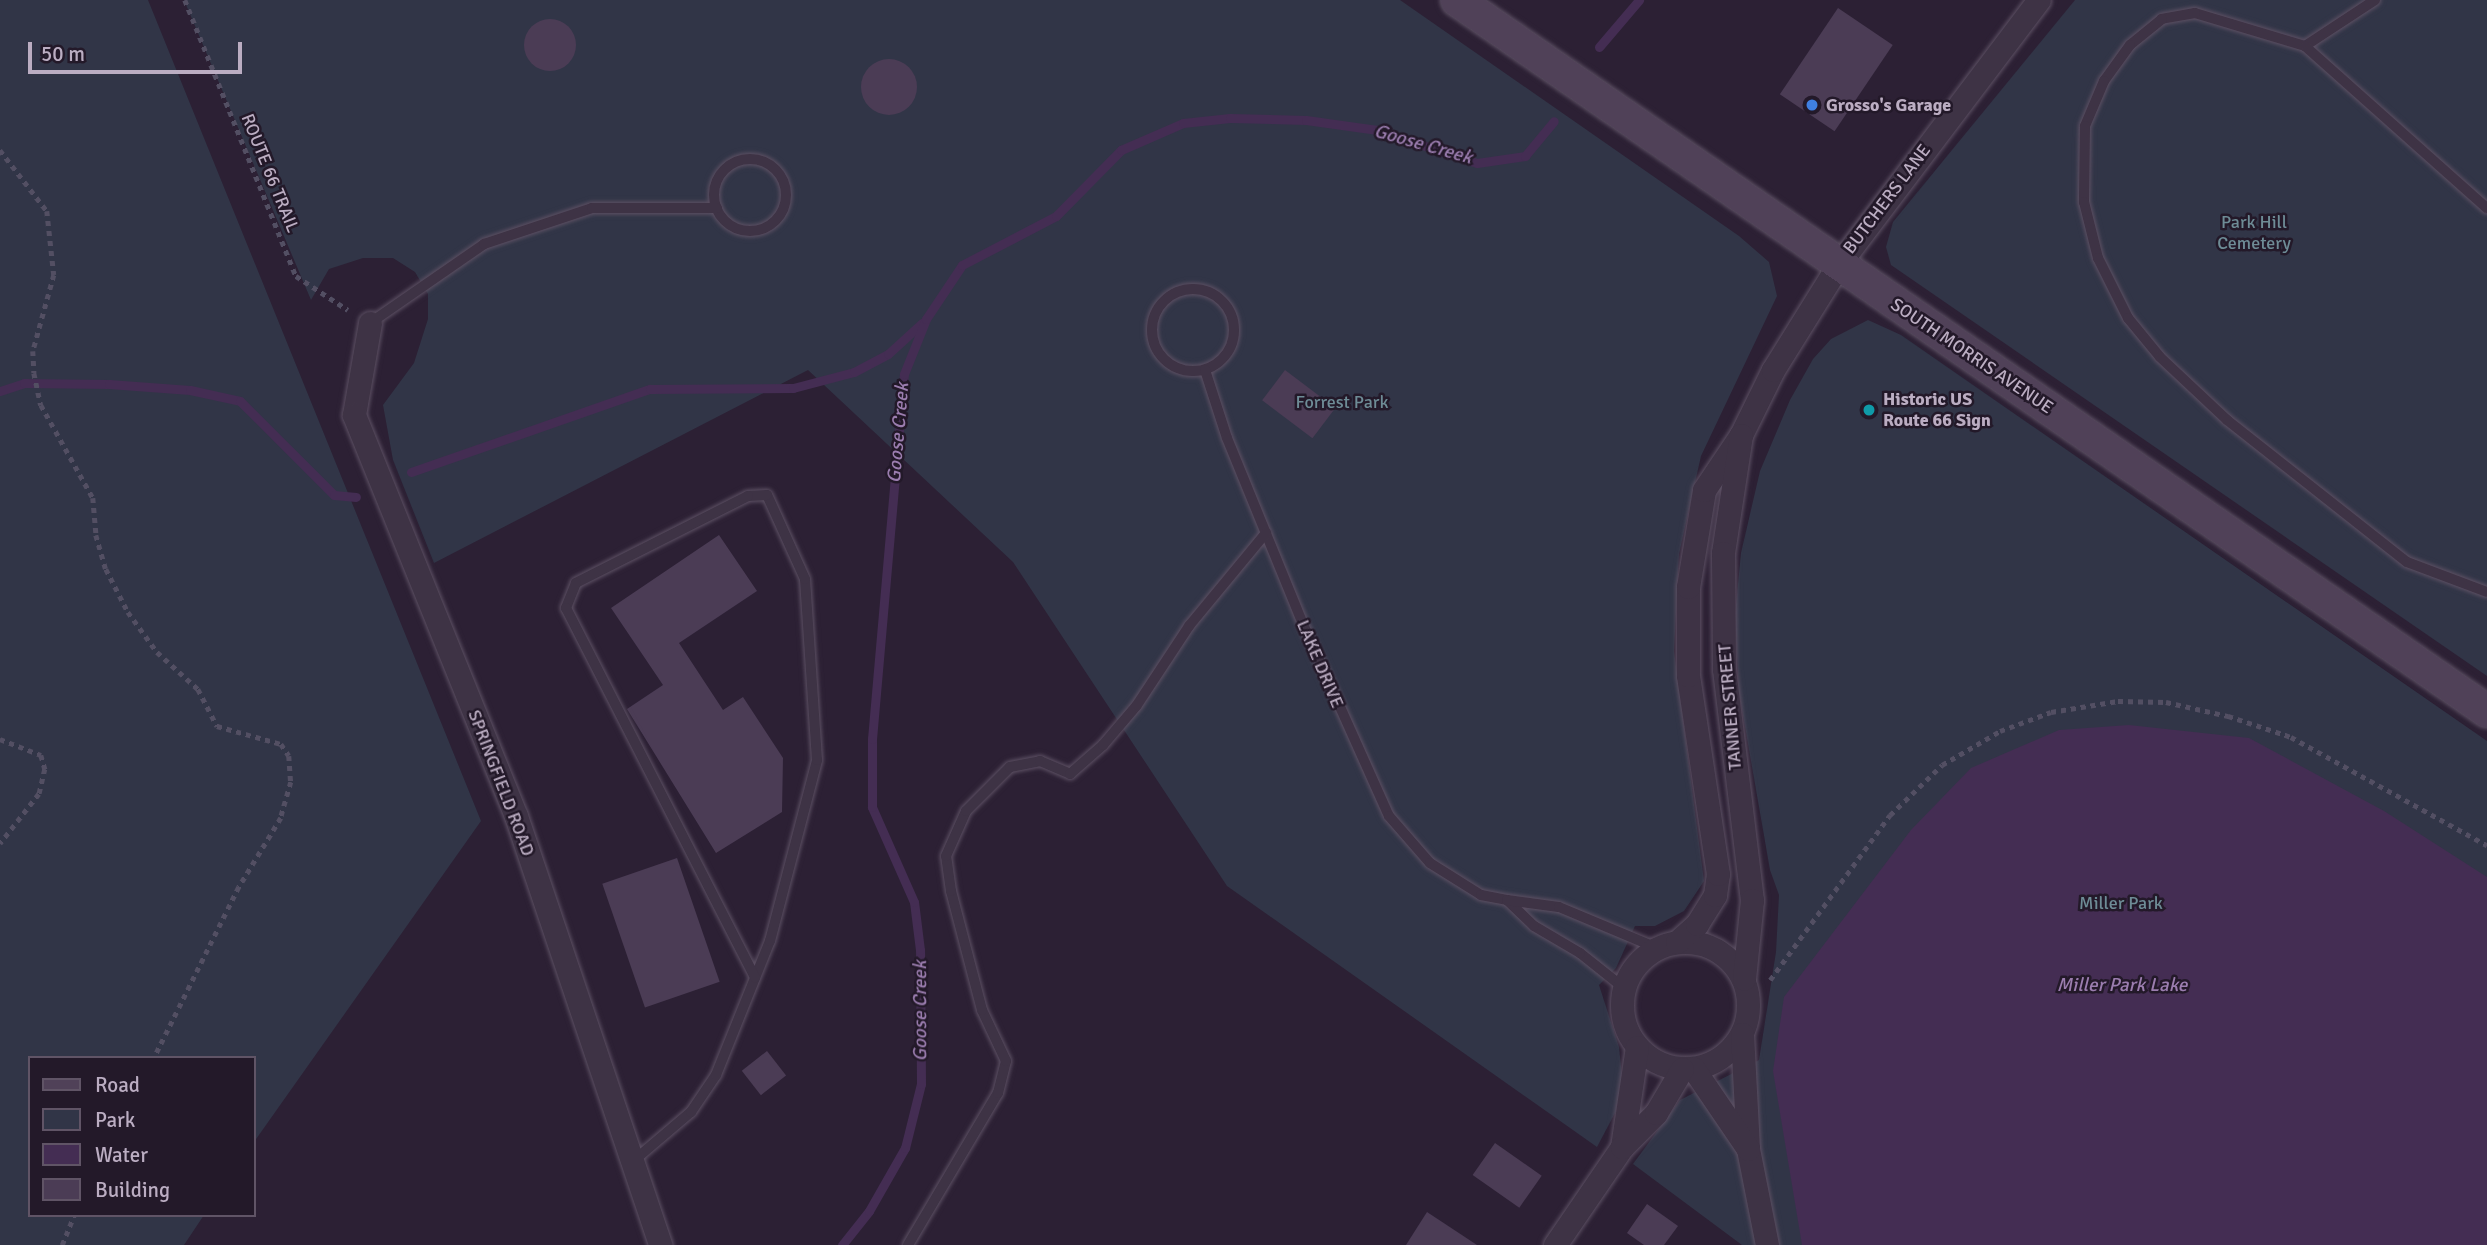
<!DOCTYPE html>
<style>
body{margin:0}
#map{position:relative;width:2487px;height:1245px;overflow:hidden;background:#2c2034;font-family:Signika,sans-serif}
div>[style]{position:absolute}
.green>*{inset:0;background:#313547}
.water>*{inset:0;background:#442d53}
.stream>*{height:9px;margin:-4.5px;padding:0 4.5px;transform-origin:4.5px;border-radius:4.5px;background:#442d53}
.building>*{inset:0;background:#4b3c55;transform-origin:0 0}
.round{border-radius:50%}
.path>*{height:4.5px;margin-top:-2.25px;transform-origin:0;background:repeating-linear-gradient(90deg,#534f63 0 5px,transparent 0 10px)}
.roads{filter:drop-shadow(0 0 2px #5c5063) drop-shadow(0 0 2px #5c5063)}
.lane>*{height:10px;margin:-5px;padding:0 5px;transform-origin:5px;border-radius:5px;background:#3e3345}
.lane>.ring{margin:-5px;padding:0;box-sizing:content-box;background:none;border:10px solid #3e3345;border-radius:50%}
.street>*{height:23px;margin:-11.5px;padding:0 11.5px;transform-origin:11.5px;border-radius:11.5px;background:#3e3345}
.street>.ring{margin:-11.5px;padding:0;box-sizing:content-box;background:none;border:23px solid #3e3345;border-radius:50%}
.secondary>*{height:32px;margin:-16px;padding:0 16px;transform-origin:16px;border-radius:16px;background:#504158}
.dots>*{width:19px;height:19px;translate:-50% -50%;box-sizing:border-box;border:4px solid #231929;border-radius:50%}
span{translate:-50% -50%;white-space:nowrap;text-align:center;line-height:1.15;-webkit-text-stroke:5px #231929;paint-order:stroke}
.poi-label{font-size:18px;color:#bbadc2;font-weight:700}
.left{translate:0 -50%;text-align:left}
.street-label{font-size:18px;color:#bbadc2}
.park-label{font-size:18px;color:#6e8c96}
.water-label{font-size:19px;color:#9b7daf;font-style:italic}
.legend{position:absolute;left:28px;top:1056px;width:228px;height:161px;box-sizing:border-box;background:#231929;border:2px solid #605466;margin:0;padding:9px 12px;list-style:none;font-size:21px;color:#bbadc2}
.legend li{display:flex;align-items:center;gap:14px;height:35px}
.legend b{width:35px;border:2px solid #605466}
.scale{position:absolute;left:28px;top:42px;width:214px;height:32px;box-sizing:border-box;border:4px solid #bbadc2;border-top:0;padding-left:9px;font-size:21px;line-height:24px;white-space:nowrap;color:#bbadc2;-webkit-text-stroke:5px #231929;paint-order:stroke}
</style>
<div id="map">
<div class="green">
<div style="clip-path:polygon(0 0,148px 0,481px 821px,254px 1142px,254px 1058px,30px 1058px,30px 1215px,204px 1215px,184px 1245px,0 1245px)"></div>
<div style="clip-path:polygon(184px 0,1400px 0,1739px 236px,1769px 262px,1777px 296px,1701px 456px,1679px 554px,1674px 651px,1704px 881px,1684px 911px,1655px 926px,1635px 926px,1616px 968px,1599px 985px,1619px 1047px,1622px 1076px,1616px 1111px,1597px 1147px,1227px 886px,1013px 562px,808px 370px,434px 563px,393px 460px,383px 405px,414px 363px,428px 319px,428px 294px,415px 272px,393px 258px,363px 258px,329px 269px,311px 300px)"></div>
<div style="clip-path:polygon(2075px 0,2487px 0,2487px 676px,1891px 265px,1886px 247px,1893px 222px)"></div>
<div style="clip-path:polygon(1868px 320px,1901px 335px,2487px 741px,2487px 1245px,1742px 1245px,1633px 1164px,1680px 1100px,1759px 1060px,1776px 952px,1779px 895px,1770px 870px,1739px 692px,1735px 615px,1741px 553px,1760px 471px,1790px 400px,1813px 359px,1831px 339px)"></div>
</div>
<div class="water">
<div style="clip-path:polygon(2129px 725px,2249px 738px,2384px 811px,2487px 877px,2487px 1245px,1802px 1245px,1773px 1071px,1784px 997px,1911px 830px,1971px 768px,2059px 730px)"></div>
</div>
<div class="stream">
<div style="left:1599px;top:47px;width:62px;rotate:-49.6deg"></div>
<div style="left:0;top:391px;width:25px;rotate:-18deg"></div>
<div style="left:24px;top:383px;width:85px;rotate:0.7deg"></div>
<div style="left:109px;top:384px;width:81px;rotate:4.2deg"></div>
<div style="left:190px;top:390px;width:51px;rotate:12.4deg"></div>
<div style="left:240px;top:401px;width:133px;rotate:45deg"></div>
<div style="left:334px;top:495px;width:22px;rotate:5deg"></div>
<div style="left:411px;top:472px;width:253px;rotate:-19.2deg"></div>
<div style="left:650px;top:389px;width:143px;rotate:-0.4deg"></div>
<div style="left:793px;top:388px;width:63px;rotate:-14.7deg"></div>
<div style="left:854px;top:372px;width:38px;rotate:-28deg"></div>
<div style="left:888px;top:354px;width:46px;rotate:-42.4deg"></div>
<div style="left:842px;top:1245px;width:43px;rotate:-51.5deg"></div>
<div style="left:869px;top:1211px;width:73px;rotate:-60.3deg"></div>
<div style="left:905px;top:1148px;width:66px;rotate:-76deg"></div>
<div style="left:921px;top:1084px;width:134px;rotate:-90.4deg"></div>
<div style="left:920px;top:950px;width:48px;rotate:-97.1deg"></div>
<div style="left:914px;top:902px;width:104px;rotate:-113.9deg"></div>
<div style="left:872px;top:807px;width:68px;rotate:-90deg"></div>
<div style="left:872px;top:739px;width:366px;rotate:-85deg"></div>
<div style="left:904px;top:374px;width:59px;rotate:-68.2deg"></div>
<div style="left:926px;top:319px;width:65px;rotate:-56.3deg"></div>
<div style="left:962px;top:265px;width:106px;rotate:-27.5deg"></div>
<div style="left:1056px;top:216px;width:93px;rotate:-45.4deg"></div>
<div style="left:1121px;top:150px;width:68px;rotate:-23.5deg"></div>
<div style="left:1183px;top:123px;width:47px;rotate:-6.1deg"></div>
<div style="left:1230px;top:118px;width:76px;rotate:1.5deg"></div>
<div style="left:1306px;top:120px;width:72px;rotate:8deg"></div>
<div style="left:1377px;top:130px;width:105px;rotate:18.3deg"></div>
<div style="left:1477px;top:163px;width:49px;rotate:-8.3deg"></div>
<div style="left:1525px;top:156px;width:45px;rotate:-50.4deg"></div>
</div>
<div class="building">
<div style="left:1838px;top:8px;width:66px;height:104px;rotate:34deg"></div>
<div class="round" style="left:524px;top:19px;width:52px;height:52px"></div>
<div class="round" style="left:861px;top:59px;width:56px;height:56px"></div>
<div style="left:1285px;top:370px;width:63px;height:38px;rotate:37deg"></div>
<div style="clip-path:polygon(719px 535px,757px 591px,679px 643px,723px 710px,743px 697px,783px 758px,782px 812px,716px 853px,627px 709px,663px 685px,611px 608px)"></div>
<div style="left:677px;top:858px;width:131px;height:79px;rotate:71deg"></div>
<div style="left:767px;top:1051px;width:31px;height:32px;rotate:52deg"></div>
<div style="left:1495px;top:1143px;width:57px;height:39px;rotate:35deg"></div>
<div style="clip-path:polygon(1647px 1204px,1678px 1226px,1664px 1245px,1644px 1245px,1627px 1233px)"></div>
<div style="clip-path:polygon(1427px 1212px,1477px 1245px,1406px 1245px)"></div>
</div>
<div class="path">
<div style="left:185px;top:0;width:297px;rotate:68.1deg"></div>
<div style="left:296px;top:276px;width:62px;rotate:33.2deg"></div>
<div style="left:0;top:150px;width:77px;rotate:52.4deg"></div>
<div style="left:47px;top:211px;width:64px;rotate:83.8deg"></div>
<div style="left:54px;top:275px;width:79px;rotate:105.4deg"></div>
<div style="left:33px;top:351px;width:22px;rotate:87deg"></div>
<div style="left:34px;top:373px;width:33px;rotate:78deg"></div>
<div style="left:41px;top:405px;width:107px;rotate:60.8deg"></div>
<div style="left:93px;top:498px;width:37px;rotate:85deg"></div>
<div style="left:96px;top:535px;width:35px;rotate:74deg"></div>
<div style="left:106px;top:569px;width:48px;rotate:62.9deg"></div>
<div style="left:128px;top:612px;width:49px;rotate:54.1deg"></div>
<div style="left:157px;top:652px;width:55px;rotate:42.1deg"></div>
<div style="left:198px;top:689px;width:42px;rotate:62.8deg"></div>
<div style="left:217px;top:726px;width:66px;rotate:15.7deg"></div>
<div style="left:281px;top:744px;width:14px;rotate:56deg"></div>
<div style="left:289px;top:756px;width:26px;rotate:86deg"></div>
<div style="left:291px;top:782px;width:37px;rotate:106deg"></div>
<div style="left:281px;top:818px;width:81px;rotate:121.3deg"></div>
<div style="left:239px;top:887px;width:191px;rotate:116.4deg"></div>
<div style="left:0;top:739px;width:44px;rotate:21.3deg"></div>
<div style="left:41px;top:755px;width:15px;rotate:74deg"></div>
<div style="left:45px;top:769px;width:26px;rotate:103deg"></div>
<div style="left:39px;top:794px;width:63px;rotate:128deg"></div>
<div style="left:1770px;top:980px;width:204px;rotate:-54deg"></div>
<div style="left:1890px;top:815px;width:72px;rotate:-43.9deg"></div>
<div style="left:1942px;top:765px;width:67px;rotate:-30.4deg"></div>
<div style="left:2000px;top:731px;width:54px;rotate:-20.4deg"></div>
<div style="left:2051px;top:712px;width:68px;rotate:-9.3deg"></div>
<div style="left:2118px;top:701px;width:48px;rotate:1.2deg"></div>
<div style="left:2166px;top:702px;width:64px;rotate:12.7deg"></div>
<div style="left:2228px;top:716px;width:66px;rotate:18.4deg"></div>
<div style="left:2291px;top:737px;width:224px;rotate:28.9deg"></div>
<div style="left:62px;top:1245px;width:32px;rotate:-68deg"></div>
</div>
<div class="roads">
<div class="lane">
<div style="left:2375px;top:0;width:84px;rotate:146.7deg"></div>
<div style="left:2305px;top:46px;width:115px;rotate:-163.3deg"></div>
<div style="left:2195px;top:13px;width:34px;rotate:170deg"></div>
<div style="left:2162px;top:19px;width:41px;rotate:140.9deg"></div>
<div style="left:2130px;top:45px;width:44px;rotate:125.8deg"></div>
<div style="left:2104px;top:81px;width:49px;rotate:112.9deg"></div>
<div style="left:2085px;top:126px;width:76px;rotate:90.8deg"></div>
<div style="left:2084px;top:202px;width:58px;rotate:76deg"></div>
<div style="left:2098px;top:258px;width:67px;rotate:63.4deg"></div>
<div style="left:2128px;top:318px;width:50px;rotate:50.6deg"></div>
<div style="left:2160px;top:357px;width:92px;rotate:43.2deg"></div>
<div style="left:2227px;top:420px;width:229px;rotate:38.3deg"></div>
<div style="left:2407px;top:562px;width:85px;rotate:20.6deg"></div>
<div style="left:2305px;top:46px;width:244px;rotate:41.7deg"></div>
<div class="ring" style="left:714px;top:159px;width:62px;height:62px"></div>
<div class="ring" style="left:1152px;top:289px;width:72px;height:72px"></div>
<div style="left:370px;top:323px;width:139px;rotate:-34.7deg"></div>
<div style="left:484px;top:244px;width:114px;rotate:-18.4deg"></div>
<div style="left:592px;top:208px;width:125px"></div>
<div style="left:1205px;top:370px;width:71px;rotate:72.1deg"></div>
<div style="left:1227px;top:438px;width:201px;rotate:67.8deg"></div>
<div style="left:1303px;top:624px;width:210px;rotate:65.9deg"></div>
<div style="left:1389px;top:816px;width:62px;rotate:48.9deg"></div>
<div style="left:1430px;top:863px;width:60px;rotate:32.1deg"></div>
<div style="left:1481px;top:895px;width:26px;rotate:11deg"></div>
<div style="left:1624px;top:988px;width:56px;rotate:-141.5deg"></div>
<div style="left:1580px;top:953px;width:53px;rotate:-149.6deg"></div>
<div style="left:1534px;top:926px;width:37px;rotate:-136deg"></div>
<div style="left:1507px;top:900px;width:52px;rotate:7.7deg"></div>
<div style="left:1559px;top:907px;width:106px;rotate:22.7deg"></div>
<div style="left:631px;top:1163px;width:79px;rotate:-40.4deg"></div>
<div style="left:691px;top:1112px;width:45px;rotate:-56deg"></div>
<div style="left:716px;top:1075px;width:144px;rotate:-68.1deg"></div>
<div style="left:770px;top:941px;width:187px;rotate:-75.4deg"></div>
<div style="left:817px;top:760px;width:181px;rotate:-93.8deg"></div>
<div style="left:805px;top:579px;width:92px;rotate:-114.3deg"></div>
<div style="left:767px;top:495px;width:19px;rotate:177deg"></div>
<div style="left:748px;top:496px;width:193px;rotate:153.2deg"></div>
<div style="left:576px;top:583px;width:27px;rotate:112deg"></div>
<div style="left:566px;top:608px;width:415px;rotate:62.9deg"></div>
<div style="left:908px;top:1245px;width:177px;rotate:-59.4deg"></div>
<div style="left:998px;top:1093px;width:33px;rotate:-76deg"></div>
<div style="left:1006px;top:1061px;width:56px;rotate:-115.2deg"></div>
<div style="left:982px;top:1010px;width:123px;rotate:-104.6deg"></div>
<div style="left:951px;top:891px;width:35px;rotate:-98deg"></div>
<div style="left:946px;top:856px;width:49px;rotate:-66deg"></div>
<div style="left:966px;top:811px;width:62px;rotate:-45deg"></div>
<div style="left:1010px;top:767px;width:31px;rotate:-11deg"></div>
<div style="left:1040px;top:761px;width:33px;rotate:23deg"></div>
<div style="left:1070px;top:774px;width:44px;rotate:-41.3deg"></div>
<div style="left:1103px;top:745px;width:52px;rotate:-49.6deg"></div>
<div style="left:1137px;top:705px;width:95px;rotate:-56.6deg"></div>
<div style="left:1189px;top:626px;width:121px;rotate:-50.4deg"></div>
</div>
<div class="street">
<div style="left:370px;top:323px;width:93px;rotate:99.9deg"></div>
<div style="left:354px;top:415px;width:432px;rotate:68deg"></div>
<div style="left:516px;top:816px;width:453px;rotate:71.4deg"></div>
<div style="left:1741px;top:435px;width:72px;rotate:-63.8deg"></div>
<div style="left:1773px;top:370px;width:125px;rotate:-58.1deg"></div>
<div style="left:1839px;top:264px;width:331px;rotate:-52.9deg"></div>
<div class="ring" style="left:1622px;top:942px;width:103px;height:103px"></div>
<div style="left:1677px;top:942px;width:27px;rotate:-42deg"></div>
<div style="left:1697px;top:924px;width:34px;rotate:-58deg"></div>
<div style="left:1715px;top:895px;width:21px;rotate:-82deg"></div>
<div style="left:1718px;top:874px;width:201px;rotate:-98.6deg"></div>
<div style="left:1688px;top:675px;width:88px;rotate:-90deg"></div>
<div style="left:1688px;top:587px;width:98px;rotate:-80.6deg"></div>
<div style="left:1704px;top:490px;width:66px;rotate:-56.1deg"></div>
<div style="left:1741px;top:435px;width:119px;rotate:98.7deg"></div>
<div style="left:1723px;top:553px;width:116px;rotate:89.5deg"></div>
<div style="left:1724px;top:669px;width:233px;rotate:83.1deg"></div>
<div style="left:1752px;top:900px;width:79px;rotate:95.8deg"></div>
<div style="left:1742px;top:1034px;width:115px;rotate:87deg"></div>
<div style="left:1748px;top:1149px;width:98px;rotate:78.8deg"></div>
<div style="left:1693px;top:1068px;width:98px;rotate:55.8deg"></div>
<div style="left:1622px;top:1147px;width:101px;rotate:-81.5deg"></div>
<div style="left:1555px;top:1245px;width:119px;rotate:-55.6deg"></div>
<div style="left:1622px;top:1147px;width:48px;rotate:-45deg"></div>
<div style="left:1656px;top:1113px;width:51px;rotate:-59.4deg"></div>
</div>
<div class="secondary">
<div style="left:1457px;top:0;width:1252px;rotate:34.62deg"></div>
</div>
</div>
<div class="dots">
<div style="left:1812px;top:105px;background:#3f7fe0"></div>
<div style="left:1869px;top:410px;background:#0f9aa8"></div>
</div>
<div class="poi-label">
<span class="left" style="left:1826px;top:105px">Grosso's Garage</span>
<span class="left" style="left:1883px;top:410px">Historic US<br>Route 66 Sign</span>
</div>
<div class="street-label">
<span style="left:270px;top:173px;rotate:68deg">ROUTE 66 TRAIL</span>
<span style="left:1887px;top:199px;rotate:-53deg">BUTCHERS LANE</span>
<span style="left:1972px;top:356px;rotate:34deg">SOUTH MORRIS AVENUE</span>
<span style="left:1320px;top:664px;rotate:67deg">LAKE DRIVE</span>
<span style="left:1730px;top:707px;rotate:-95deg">TANNER STREET</span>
<span style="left:501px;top:783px;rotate:69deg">SPRINGFIELD ROAD</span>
</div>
<div class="park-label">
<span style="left:2254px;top:233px">Park Hill<br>Cemetery</span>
<span style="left:1342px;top:402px">Forrest Park</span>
<span style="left:2121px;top:903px">Miller Park</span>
</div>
<div class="water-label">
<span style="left:1423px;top:145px;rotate:16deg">Goose Creek</span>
<span style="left:899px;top:433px;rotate:-85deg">Goose Creek</span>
<span style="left:2122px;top:986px">Miller Park Lake</span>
<span style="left:921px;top:1011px;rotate:-90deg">Goose Creek</span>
</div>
<ul class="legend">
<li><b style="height:9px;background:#504158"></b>Road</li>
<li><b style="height:19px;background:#313547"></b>Park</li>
<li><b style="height:19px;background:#442d53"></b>Water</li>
<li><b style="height:19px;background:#4b3c55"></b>Building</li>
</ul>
<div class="scale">50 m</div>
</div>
